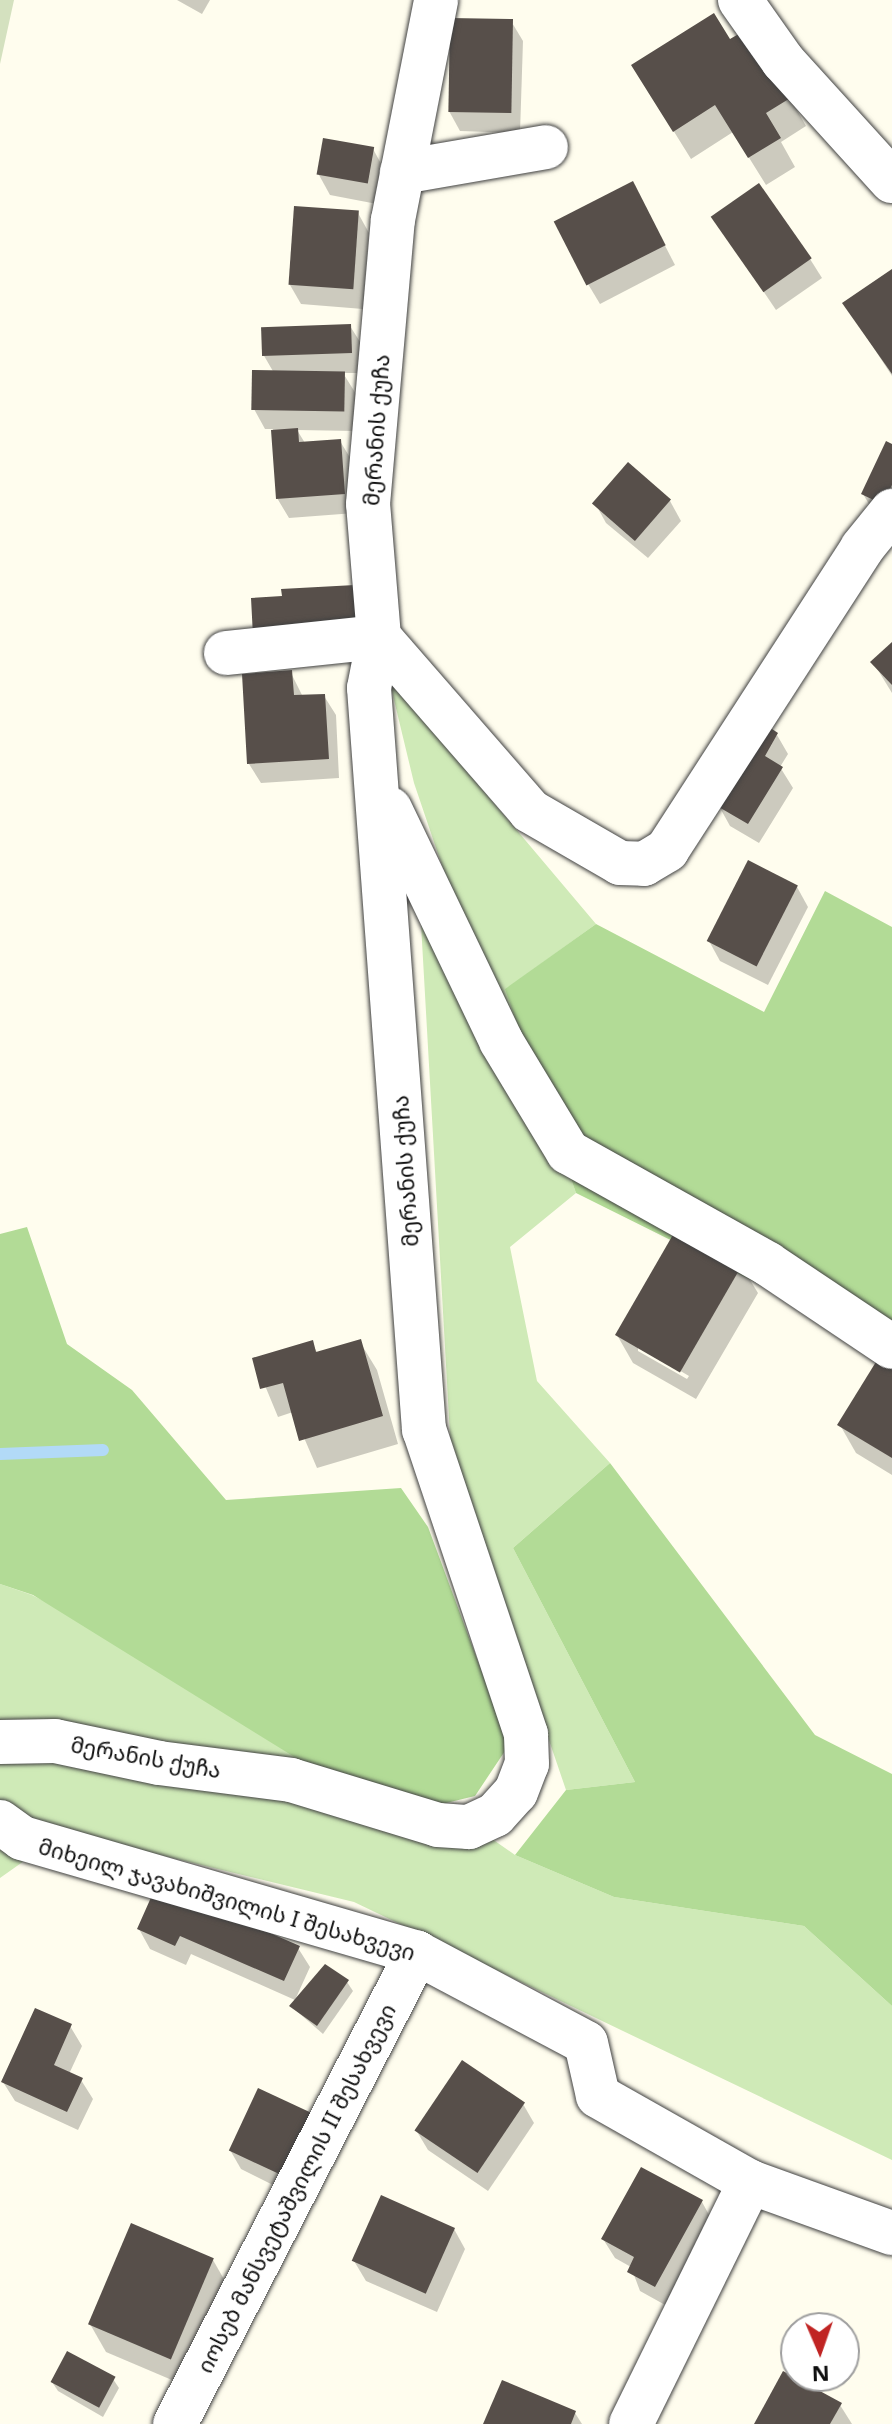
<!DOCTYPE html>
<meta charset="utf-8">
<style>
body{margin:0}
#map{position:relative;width:892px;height:2424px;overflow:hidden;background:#fffdee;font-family:Georgia,"Noto Sans Georgian",serif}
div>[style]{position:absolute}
.green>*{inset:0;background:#cfeab7}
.forest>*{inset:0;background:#b2db96}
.cemetery>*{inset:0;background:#d4e1bf}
.shadow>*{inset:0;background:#0003}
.stream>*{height:12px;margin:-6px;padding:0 6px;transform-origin:6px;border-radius:6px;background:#b2daf7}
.building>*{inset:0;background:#574f4a;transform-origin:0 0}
.roads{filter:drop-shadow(0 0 2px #414141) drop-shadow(0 0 2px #414141)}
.minor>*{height:44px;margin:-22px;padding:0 22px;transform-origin:22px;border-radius:22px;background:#fff}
span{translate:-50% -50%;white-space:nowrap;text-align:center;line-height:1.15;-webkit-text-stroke:8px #fff;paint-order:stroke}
.street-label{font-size:22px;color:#0e0e0e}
.north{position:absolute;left:780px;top:2312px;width:80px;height:80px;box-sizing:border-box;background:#fff;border:2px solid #9f9f9f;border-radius:50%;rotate:178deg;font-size:22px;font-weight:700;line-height:32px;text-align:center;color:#0e0e0e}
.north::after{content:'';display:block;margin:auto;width:28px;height:36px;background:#c02423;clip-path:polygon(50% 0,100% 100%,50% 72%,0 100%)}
</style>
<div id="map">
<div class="green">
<div style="clip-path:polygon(389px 679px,596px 924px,506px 989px,576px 1193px,510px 1247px,537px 1381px,610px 1463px,513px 1548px,635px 1782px,566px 1790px,451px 1453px,421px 924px,454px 901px,414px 783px)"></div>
<div style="clip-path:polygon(0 1584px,32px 1595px,442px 1804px,515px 1855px,614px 1897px,804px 1926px,892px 2006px,892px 2160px,354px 1902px,65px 1832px,0 1878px)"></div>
</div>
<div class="forest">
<div style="clip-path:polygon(825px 891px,892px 927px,892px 1371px,761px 1285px,576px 1193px,505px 989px,596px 924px,764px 1012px)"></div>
<div style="clip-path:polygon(27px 1227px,67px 1344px,132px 1390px,226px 1500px,401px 1488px,428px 1527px,509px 1745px,475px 1796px,442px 1804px,309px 1766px,33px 1595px,0 1584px,0 1234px)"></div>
<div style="clip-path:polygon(610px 1463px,815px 1735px,892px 1774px,892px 2006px,804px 1926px,614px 1897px,515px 1855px,566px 1790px,635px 1782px,513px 1548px)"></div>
</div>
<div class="cemetery">
<div style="clip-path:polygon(0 0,14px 0,0 64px)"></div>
</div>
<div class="shadow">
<div style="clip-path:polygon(177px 0,210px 0,202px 14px)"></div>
<div style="clip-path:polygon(511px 21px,523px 41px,520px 133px,460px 131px,449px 111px)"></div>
<div style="clip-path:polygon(730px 42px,790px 98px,806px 126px,781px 142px,795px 167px,766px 185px,733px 132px,691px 159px,650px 93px)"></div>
<div style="clip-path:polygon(373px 149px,384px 169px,377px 204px,330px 195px,319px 175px)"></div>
<div style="clip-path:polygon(643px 203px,675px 265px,600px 304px,588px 284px)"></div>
<div style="clip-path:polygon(358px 213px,369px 233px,363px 309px,301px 304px,290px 285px)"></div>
<div style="clip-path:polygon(713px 217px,810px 259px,822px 278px,776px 310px)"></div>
<div style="clip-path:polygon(892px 271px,892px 376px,845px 304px)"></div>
<div style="clip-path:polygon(350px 326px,362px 345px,362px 373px,343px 373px,356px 394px,355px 431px,297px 430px,305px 443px,340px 441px,352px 461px,355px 513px,289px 518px,277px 498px,273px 429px,265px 429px,254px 409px,274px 373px,263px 354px)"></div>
<div style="clip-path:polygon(892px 446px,892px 505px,888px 513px,869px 504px,863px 494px)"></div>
<div style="clip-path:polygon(670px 501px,681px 521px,648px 558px,606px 523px,595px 503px)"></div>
<div style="clip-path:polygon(892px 644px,892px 693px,873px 662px)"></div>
<div style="clip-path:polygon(291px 673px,303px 697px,324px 696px,336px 715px,339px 778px,261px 783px,249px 764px)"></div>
<div style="clip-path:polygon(777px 735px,788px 754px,780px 767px,793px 788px,759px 843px,730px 826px,719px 806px)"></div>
<div style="clip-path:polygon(797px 887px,808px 907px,768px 985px,720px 961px,709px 941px)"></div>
<div style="clip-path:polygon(evenodd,741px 1265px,758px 1293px,696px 1399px,633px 1363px,617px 1335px,741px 1265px,638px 1346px,689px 1376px,687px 1379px,638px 1351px,638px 1346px)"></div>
<div style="clip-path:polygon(360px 1342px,377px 1370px,398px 1444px,317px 1468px,293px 1412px,278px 1417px,254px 1359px,312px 1343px,318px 1354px)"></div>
<div style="clip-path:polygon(892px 1368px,892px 1475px,856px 1453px,840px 1425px)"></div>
<div style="clip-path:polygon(139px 1929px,298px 1948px,310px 1967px,295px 2000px,191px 1954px,186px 1965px,150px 1949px)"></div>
<div style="clip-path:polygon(347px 1982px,353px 1991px,323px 2034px,292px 2007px)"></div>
<div style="clip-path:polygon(70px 2026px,82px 2046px,69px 2074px,81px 2080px,93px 2099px,78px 2130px,15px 2101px,3px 2082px)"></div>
<div style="clip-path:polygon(523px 2104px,534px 2123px,488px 2191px,428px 2150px,416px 2130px)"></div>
<div style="clip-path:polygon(311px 2116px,293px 2195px,241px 2169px,230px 2150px)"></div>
<div style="clip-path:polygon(702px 2202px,713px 2222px,667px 2306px,640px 2291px,631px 2267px,615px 2258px,603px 2239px)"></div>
<div style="clip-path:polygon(454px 2229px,465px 2249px,437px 2312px,366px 2281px,354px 2261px)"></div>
<div style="clip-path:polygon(213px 2260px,229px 2288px,186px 2386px,106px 2352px,90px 2324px)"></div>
<div style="clip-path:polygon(113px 2379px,119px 2388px,103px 2417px,58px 2391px,52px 2382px)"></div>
<div style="clip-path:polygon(840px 2405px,852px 2424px,756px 2424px)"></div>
<div style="clip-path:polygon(575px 2413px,582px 2424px,486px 2424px)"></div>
</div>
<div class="stream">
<div style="left:0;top:1454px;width:103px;rotate:-2.2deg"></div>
</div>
<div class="building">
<div style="clip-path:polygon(714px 13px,730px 39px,749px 28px,792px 97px,766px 113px,781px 138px,748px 158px,715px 105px,673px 132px,631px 65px)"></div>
<div style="left:450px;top:18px;width:63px;height:94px;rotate:1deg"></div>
<div style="left:323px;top:138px;width:52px;height:37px;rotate:10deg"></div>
<div style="left:633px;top:181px;width:72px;height:89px;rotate:63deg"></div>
<div style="left:759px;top:183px;width:92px;height:59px;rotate:55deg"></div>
<div style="left:294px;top:206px;width:65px;height:79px;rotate:4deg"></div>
<div style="clip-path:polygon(892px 269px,892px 374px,842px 303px)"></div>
<div style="left:351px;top:324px;width:29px;height:90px;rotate:88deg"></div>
<div style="left:252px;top:370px;width:93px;height:40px;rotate:1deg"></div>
<div style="clip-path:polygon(298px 428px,299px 442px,341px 439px,345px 494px,276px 499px,271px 430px)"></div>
<div style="clip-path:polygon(886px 441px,892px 444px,892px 485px,882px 504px,861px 494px)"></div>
<div style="left:628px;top:462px;width:57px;height:55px;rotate:41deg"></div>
<div style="clip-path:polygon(355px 585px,358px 630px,253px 636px,251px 598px,282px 596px,281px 589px)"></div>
<div style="clip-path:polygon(892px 642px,892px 685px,870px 662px)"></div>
<div style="clip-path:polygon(292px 670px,294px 695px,325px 694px,329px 759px,247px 764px,242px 674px)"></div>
<div style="clip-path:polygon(766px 725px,778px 733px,765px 756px,783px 767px,748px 824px,717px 806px)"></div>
<div style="left:748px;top:860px;width:56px;height:91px;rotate:27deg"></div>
<div style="left:678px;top:1226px;width:75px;height:126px;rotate:30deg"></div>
<div style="clip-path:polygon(361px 1339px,383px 1416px,299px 1441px,283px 1383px,260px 1389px,252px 1358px,313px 1340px,316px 1352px)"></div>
<div style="clip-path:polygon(879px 1357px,892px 1366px,892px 1458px,837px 1425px)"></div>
<div style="clip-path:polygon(157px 1884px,300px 1946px,284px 1981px,180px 1936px,175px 1946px,137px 1929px)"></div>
<div style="clip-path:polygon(325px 1964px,349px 1980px,317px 2026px,289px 2006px)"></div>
<div style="clip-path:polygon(35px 2008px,72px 2024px,54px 2065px,83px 2078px,67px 2112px,1px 2082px)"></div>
<div style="left:462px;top:2060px;width:76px;height:85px;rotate:34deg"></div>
<div style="left:258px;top:2088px;width:61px;height:69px;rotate:25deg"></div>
<div style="clip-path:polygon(641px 2167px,703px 2200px,655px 2287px,627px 2272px,634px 2257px,601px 2239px)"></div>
<div style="left:381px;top:2195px;width:81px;height:72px;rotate:24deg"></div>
<div style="left:131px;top:2223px;width:90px;height:110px;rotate:23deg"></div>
<div style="left:67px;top:2351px;width:55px;height:35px;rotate:28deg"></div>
<div style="clip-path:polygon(783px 2371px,842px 2403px,830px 2424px,754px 2424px)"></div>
<div style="clip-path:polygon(502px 2380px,576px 2411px,571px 2424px,483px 2424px)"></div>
</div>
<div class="roads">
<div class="minor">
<div style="left:740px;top:0;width:75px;rotate:54.8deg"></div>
<div style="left:783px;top:61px;width:162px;rotate:47.8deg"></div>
<div style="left:402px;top:172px;width:146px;rotate:-9.8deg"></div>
<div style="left:226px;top:653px;width:154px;rotate:-6deg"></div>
<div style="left:379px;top:637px;width:230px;rotate:49deg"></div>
<div style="left:530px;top:811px;width:104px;rotate:30deg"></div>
<div style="left:620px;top:863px;width:24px;rotate:2deg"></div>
<div style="left:644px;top:864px;width:27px;rotate:-31deg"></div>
<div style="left:667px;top:850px;width:359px;rotate:-57.1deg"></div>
<div style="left:862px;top:548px;width:48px;rotate:-51deg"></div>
<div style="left:390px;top:809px;width:257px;rotate:64.4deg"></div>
<div style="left:501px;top:1041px;width:130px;rotate:58.9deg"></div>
<div style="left:568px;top:1152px;width:229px;rotate:29.2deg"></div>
<div style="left:768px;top:1264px;width:149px;rotate:33.8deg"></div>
<div style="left:0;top:1742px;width:55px;rotate:-1deg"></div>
<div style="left:55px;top:1741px;width:106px;rotate:11.9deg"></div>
<div style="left:159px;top:1763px;width:133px;rotate:7.3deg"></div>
<div style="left:291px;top:1780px;width:154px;rotate:17deg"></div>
<div style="left:438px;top:1825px;width:31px;rotate:4deg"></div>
<div style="left:469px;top:1827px;width:29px;rotate:-25deg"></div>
<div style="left:495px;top:1815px;width:31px;rotate:-48deg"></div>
<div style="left:516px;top:1792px;width:30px;rotate:-69deg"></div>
<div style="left:527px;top:1764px;width:30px;rotate:-92deg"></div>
<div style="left:526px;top:1734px;width:321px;rotate:-108.5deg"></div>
<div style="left:424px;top:1430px;width:744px;rotate:-94.24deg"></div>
<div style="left:369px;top:688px;width:52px;rotate:-78.9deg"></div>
<div style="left:379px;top:637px;width:133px;rotate:-94.7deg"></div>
<div style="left:368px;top:504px;width:285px;rotate:-85deg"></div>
<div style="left:393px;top:220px;width:224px;rotate:-78.9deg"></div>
<div style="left:0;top:1822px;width:27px;rotate:36deg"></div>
<div style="left:22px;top:1838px;width:411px;rotate:16.2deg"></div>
<div style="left:417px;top:1953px;width:191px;rotate:28deg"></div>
<div style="left:586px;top:2043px;width:54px;rotate:77.2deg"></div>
<div style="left:598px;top:2096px;width:175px;rotate:29.5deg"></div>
<div style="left:750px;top:2182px;width:151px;rotate:19.8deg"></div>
<div style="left:175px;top:2424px;width:530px;rotate:-62.81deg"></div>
<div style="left:631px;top:2424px;width:270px;rotate:-63.8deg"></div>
</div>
</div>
<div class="street-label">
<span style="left:376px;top:430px;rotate:-86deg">მერანის ქუჩა</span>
<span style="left:405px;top:1171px;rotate:-94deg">მერანის ქუჩა</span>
<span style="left:146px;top:1757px;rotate:10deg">მერანის ქუჩა</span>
<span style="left:227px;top:1899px;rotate:16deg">მიხეილ ჯავახიშვილის I შესახვევი</span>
<span style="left:296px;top:2188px;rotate:-63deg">იოსებ მანსვეტაშვილის II შესახვევი</span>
</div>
<div class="north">N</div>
</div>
